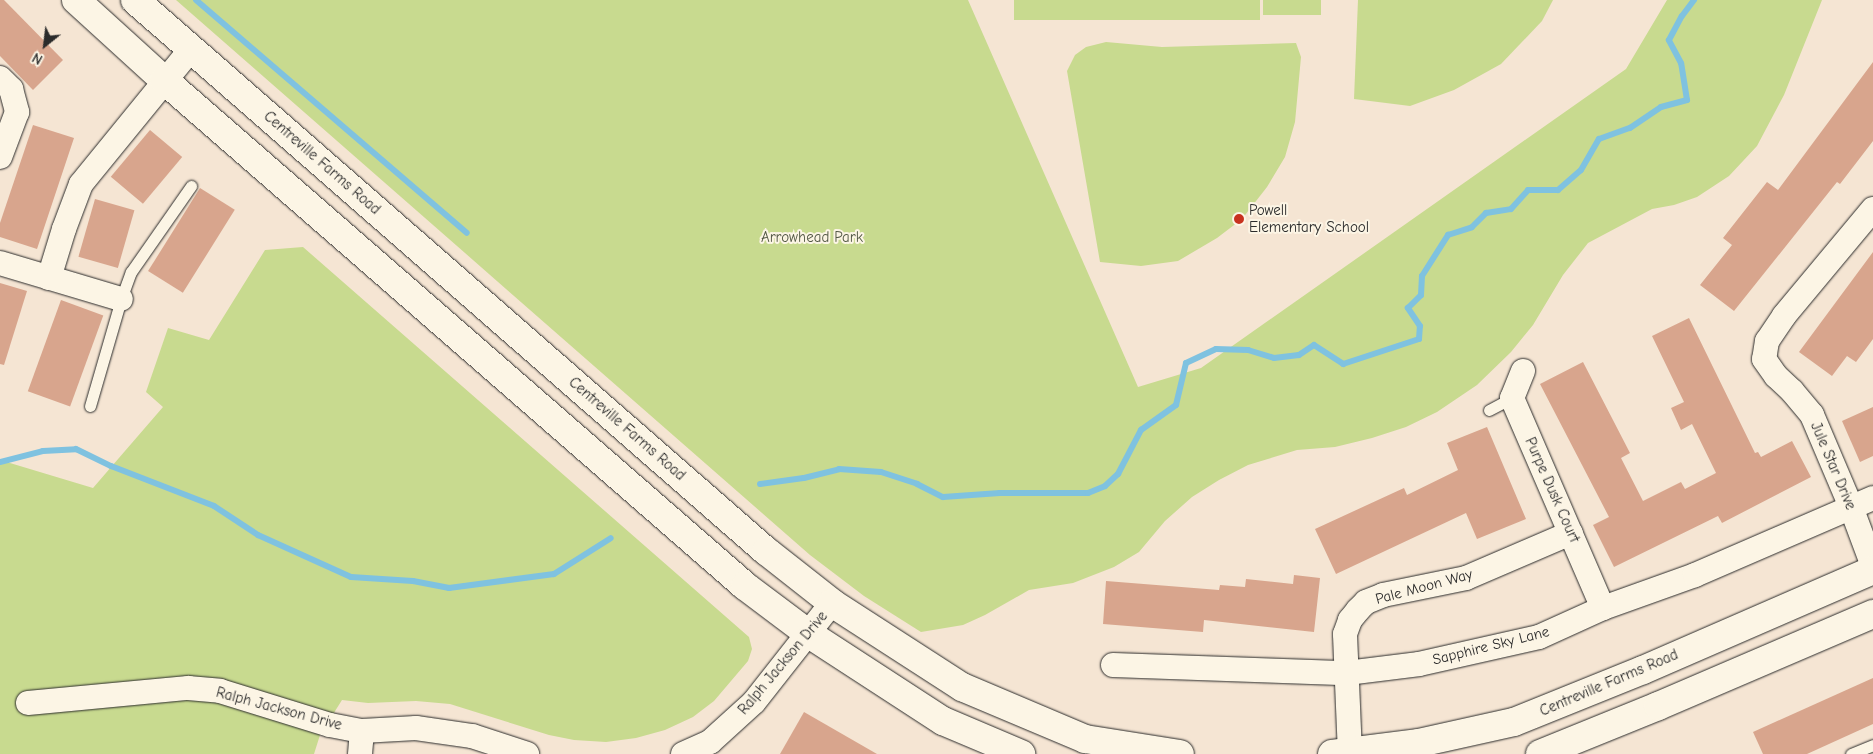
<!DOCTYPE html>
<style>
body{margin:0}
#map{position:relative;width:1873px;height:754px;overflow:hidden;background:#f5e5d3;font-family:"Comic Neue",sans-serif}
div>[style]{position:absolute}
.green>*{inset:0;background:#c8da8f;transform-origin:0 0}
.stream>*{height:6px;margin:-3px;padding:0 3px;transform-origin:3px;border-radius:3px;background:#7fc2e0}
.building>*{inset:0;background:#d8a58d;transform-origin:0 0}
.roads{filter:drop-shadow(0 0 1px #2b2b2b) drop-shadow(0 0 1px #2b2b2b)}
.lane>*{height:11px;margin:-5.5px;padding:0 5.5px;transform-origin:5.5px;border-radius:5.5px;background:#fcf5e5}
.street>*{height:24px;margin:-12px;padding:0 12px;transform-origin:12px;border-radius:12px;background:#fcf5e5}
.secondary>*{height:28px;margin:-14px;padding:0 14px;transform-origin:14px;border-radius:14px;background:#fcf5e5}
.dots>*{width:14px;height:14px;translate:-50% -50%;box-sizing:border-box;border:2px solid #fcf5e5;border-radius:50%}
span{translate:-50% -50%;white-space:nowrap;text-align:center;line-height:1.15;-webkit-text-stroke:4px #fcf5e5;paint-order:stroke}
.street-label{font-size:15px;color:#2b2b2b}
.poi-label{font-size:15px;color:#2b2b2b}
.left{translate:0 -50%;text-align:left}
.park-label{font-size:15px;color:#525744}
.north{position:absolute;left:20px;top:20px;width:50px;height:50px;-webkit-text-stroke:4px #fcf5e5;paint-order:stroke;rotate:209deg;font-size:14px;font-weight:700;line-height:20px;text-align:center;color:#2b2b2b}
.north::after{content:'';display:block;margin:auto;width:18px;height:22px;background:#2b2b2b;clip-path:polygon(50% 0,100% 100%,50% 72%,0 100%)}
</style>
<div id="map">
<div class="green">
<div style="clip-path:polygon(176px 0,968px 0,1138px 387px,1201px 368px,1626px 69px,1667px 0,1822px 0,1784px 95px,1757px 146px,1729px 176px,1697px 197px,1674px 205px,1652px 209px,1588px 243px,1563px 275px,1533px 325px,1511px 352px,1477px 385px,1437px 412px,1406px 427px,1372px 438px,1335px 447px,1297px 450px,1248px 465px,1219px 480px,1192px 497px,1165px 521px,1139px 552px,1114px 567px,1073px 583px,1029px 590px,985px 615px,963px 625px,921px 632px,864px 596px,810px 555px)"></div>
<div style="left:1014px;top:0;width:246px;height:20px"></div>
<div style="left:1263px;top:0;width:58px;height:15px"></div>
<div style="clip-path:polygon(1358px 0,1553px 0,1542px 21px,1501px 64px,1454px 90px,1410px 106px,1354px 99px)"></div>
<div style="clip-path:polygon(1106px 42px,1162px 47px,1296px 43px,1301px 57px,1295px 122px,1285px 157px,1267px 187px,1242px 219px,1217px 238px,1178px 261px,1141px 266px,1100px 262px,1067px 71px,1075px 55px,1086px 47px)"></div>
<div style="clip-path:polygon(303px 247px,749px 637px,752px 649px,748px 661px,714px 701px,693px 717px,665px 730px,636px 738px,606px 742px,574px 740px,549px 735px,450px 704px,416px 701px,368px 703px,342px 700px,320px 735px,314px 754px,0 754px,0 460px,93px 488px,163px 407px,146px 392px,168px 328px,209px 340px,265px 250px)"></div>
</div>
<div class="stream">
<div style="left:196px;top:0;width:357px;rotate:40.7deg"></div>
<div style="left:0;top:462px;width:44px;rotate:-14.3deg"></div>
<div style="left:43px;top:451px;width:33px;rotate:-3deg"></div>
<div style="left:76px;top:449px;width:39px;rotate:26deg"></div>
<div style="left:111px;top:466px;width:110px;rotate:21.2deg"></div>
<div style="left:214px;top:506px;width:53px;rotate:33.4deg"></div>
<div style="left:258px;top:535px;width:102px;rotate:24.3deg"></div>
<div style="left:351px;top:577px;width:62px;rotate:3.7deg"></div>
<div style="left:413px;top:581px;width:37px;rotate:11deg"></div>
<div style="left:449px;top:588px;width:106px;rotate:-7.6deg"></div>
<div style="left:554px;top:574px;width:67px;rotate:-32.3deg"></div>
<div style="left:760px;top:484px;width:44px;rotate:-7.8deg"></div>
<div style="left:804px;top:478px;width:36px;rotate:-14deg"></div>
<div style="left:839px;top:469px;width:42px;rotate:4.1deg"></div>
<div style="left:881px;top:472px;width:38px;rotate:18deg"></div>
<div style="left:917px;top:484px;width:29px;rotate:27deg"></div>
<div style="left:943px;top:497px;width:57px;rotate:-4deg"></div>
<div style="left:1000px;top:493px;width:88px"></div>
<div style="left:1088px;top:493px;width:18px;rotate:-22deg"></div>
<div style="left:1105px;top:486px;width:18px;rotate:-43deg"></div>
<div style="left:1118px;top:474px;width:50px;rotate:-62.4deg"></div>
<div style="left:1141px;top:430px;width:43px;rotate:-35.5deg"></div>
<div style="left:1176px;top:405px;width:43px;rotate:-76.6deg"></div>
<div style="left:1186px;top:363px;width:33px;rotate:-25deg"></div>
<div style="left:1216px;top:349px;width:32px;rotate:2deg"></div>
<div style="left:1248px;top:350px;width:27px;rotate:17deg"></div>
<div style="left:1274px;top:358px;width:25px;rotate:-7deg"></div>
<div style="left:1299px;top:355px;width:18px;rotate:-34deg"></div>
<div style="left:1314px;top:345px;width:35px;rotate:33deg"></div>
<div style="left:1343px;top:364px;width:80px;rotate:-18.2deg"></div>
<div style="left:1419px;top:339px;width:13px;rotate:-86deg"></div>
<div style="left:1420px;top:326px;width:22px;rotate:-124deg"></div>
<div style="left:1408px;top:308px;width:18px;rotate:-45deg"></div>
<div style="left:1421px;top:295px;width:19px;rotate:-87deg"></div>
<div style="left:1422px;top:276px;width:49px;rotate:-57.6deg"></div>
<div style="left:1448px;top:235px;width:25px;rotate:-18deg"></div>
<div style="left:1472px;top:227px;width:20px;rotate:-45deg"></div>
<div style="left:1486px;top:213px;width:25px;rotate:-9deg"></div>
<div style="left:1511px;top:209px;width:25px;rotate:-48deg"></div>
<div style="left:1528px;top:190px;width:30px"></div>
<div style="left:1558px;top:190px;width:30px;rotate:-41deg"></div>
<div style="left:1581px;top:170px;width:36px;rotate:-60deg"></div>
<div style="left:1599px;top:139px;width:33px;rotate:-20deg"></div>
<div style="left:1630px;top:128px;width:37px;rotate:-34deg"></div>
<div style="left:1661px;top:107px;width:27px;rotate:-15deg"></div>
<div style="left:1687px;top:100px;width:37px;rotate:-99deg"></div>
<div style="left:1681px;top:63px;width:26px;rotate:-118deg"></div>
<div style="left:1669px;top:40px;width:27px;rotate:-62deg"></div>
<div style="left:1682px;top:16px;width:20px;rotate:-53deg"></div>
</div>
<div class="building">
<div style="clip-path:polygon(0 0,4px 0,63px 60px,33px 90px,0 56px)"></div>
<div style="clip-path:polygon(1873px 62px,1873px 141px,1840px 184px,1837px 182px,1734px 311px,1700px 285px,1732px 245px,1723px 238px,1767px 182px,1778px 190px)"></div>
<div style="clip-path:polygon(33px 125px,74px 138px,37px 249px,0 237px,0 223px)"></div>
<div style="left:150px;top:130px;width:42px;height:61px;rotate:40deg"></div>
<div style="left:200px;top:188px;width:41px;height:98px;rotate:32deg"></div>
<div style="left:95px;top:199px;width:41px;height:60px;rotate:16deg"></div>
<div style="clip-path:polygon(1873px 252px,1873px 339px,1856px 362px,1847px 356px,1832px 376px,1799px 352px)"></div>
<div style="clip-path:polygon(0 283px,27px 291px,4px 365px,0 364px)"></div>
<div style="left:61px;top:300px;width:45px;height:97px;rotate:20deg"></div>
<div style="clip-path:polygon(1689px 318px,1755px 453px,1758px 452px,1761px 457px,1792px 441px,1811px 477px,1722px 523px,1718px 516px,1614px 567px,1593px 525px,1609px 517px,1540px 384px,1583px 362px,1630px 453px,1621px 458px,1643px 501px,1681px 482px,1685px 489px,1716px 473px,1692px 424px,1681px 430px,1671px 408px,1684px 402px,1652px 336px)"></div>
<div style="clip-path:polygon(1873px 407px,1873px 456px,1860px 462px,1842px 421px)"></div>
<div style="clip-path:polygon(1487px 427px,1526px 519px,1477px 539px,1466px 513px,1336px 574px,1315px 529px,1404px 488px,1407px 495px,1458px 470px,1447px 443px)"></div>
<div style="clip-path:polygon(1294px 575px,1320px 578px,1314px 632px,1204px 620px,1203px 632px,1103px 624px,1106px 581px,1219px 590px,1220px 585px,1245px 587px,1246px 579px,1293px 584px)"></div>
<div style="clip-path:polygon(1873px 678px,1873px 724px,1807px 754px,1763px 754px,1753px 732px)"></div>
<div style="clip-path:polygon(804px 712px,877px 754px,780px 754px)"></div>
</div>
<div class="roads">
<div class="lane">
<div style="left:90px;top:406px;width:111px;rotate:-73.8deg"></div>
<div style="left:121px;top:299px;width:29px;rotate:-70deg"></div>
<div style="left:131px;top:272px;width:105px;rotate:-55.1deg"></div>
<div style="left:1489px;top:410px;width:26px;rotate:-28deg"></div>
<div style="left:1851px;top:754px;width:24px;rotate:-22deg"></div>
</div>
<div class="street">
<div style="left:0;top:78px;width:16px;rotate:45deg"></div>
<div style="left:11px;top:89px;width:24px;rotate:75deg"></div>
<div style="left:17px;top:112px;width:48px;rotate:110.7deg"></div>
<div style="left:1873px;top:209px;width:139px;rotate:129.8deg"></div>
<div style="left:1784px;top:316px;width:30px;rotate:124deg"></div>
<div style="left:1767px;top:341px;width:18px;rotate:99deg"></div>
<div style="left:1764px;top:359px;width:21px;rotate:55deg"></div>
<div style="left:1776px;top:376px;width:22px;rotate:43deg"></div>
<div style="left:1792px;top:391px;width:31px;rotate:50deg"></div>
<div style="left:1812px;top:415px;width:100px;rotate:67deg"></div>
<div style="left:1851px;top:507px;width:63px;rotate:69.6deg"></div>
<div style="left:0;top:263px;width:126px;rotate:16.6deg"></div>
<div style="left:49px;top:278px;width:51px;rotate:-73deg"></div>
<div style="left:64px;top:229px;width:48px;rotate:-69.3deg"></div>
<div style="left:81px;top:184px;width:174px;rotate:-50.8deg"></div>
<div style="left:1523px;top:371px;width:29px;rotate:112deg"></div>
<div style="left:1512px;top:398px;width:229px;rotate:66.6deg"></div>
<div style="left:1113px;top:665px;width:234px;rotate:2deg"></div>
<div style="left:1347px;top:673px;width:73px;rotate:-7.1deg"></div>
<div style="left:1419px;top:664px;width:123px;rotate:-12.7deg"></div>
<div style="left:1539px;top:637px;width:70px;rotate:-24.4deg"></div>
<div style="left:1603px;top:608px;width:98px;rotate:-19.7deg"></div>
<div style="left:1695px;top:575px;width:194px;rotate:-23.4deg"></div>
<div style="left:28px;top:703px;width:161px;rotate:-5.4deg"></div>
<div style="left:188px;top:688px;width:32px;rotate:5deg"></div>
<div style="left:220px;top:691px;width:115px;rotate:17.2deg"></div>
<div style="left:330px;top:725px;width:33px;rotate:11deg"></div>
<div style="left:362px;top:731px;width:54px;rotate:-3.2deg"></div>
<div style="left:416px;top:728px;width:57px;rotate:8.1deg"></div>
<div style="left:472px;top:736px;width:58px;rotate:18.1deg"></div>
<div style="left:360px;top:754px;width:23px;rotate:-85deg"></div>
<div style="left:683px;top:754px;width:30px;rotate:-24deg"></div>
<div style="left:710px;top:742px;width:59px;rotate:-42.3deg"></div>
<div style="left:754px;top:702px;width:126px;rotate:-51.8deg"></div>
<div style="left:1350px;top:754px;width:120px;rotate:-92.4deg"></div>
<div style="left:1345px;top:634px;width:15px;rotate:-70deg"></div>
<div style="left:1350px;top:620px;width:13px;rotate:-51deg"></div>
<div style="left:1358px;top:610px;width:11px;rotate:-45deg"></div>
<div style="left:1366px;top:602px;width:18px;rotate:-22deg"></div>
<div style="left:1383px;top:595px;width:85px;rotate:-11.6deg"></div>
<div style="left:1466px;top:578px;width:114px;rotate:-23.2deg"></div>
</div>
<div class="secondary">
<div style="left:76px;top:0;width:119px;rotate:42.3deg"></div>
<div style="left:164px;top:80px;width:770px;rotate:41.05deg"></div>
<div style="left:745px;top:586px;width:80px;rotate:36.9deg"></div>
<div style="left:809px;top:634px;width:160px;rotate:33deg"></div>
<div style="left:943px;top:721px;width:85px;rotate:22.9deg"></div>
<div style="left:135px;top:0;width:838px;rotate:41.13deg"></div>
<div style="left:766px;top:551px;width:84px;rotate:38.2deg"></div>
<div style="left:832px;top:603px;width:155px;rotate:32.9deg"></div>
<div style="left:962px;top:687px;width:134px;rotate:22.9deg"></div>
<div style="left:1085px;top:739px;width:96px;rotate:9deg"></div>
<div style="left:1332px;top:754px;width:88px;rotate:-7.2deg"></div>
<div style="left:1419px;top:743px;width:97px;rotate:-12.5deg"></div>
<div style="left:1514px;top:722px;width:139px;rotate:-22deg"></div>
<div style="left:1643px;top:670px;width:251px;rotate:-23.5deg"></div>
<div style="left:1540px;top:754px;width:127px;rotate:-22.1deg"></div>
<div style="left:1658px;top:706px;width:234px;rotate:-23.2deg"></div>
</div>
</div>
<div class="dots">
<div style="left:1239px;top:219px;background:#c8321e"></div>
</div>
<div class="street-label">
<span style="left:322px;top:163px;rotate:41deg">Centreville Farms Road</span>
<span style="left:627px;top:429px;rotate:41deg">Centreville Farms Road</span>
<span style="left:1833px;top:466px;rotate:67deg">Jule Star Drive</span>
<span style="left:1552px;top:490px;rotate:66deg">Purpe Dusk Court</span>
<span style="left:1424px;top:587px;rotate:-15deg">Pale Moon Way</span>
<span style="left:1491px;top:646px;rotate:-14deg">Sapphire Sky Lane</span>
<span style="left:783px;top:663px;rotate:-50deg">Ralph Jackson Drive</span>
<span style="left:1609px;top:683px;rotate:-23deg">Centreville Farms Road</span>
<span style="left:279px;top:709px;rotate:15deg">Ralph Jackson Drive</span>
</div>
<div class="poi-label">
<span class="left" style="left:1249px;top:219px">Powell<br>Elementary School</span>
</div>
<div class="park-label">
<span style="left:812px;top:238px">Arrowhead Park</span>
</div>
<div class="north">N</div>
</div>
